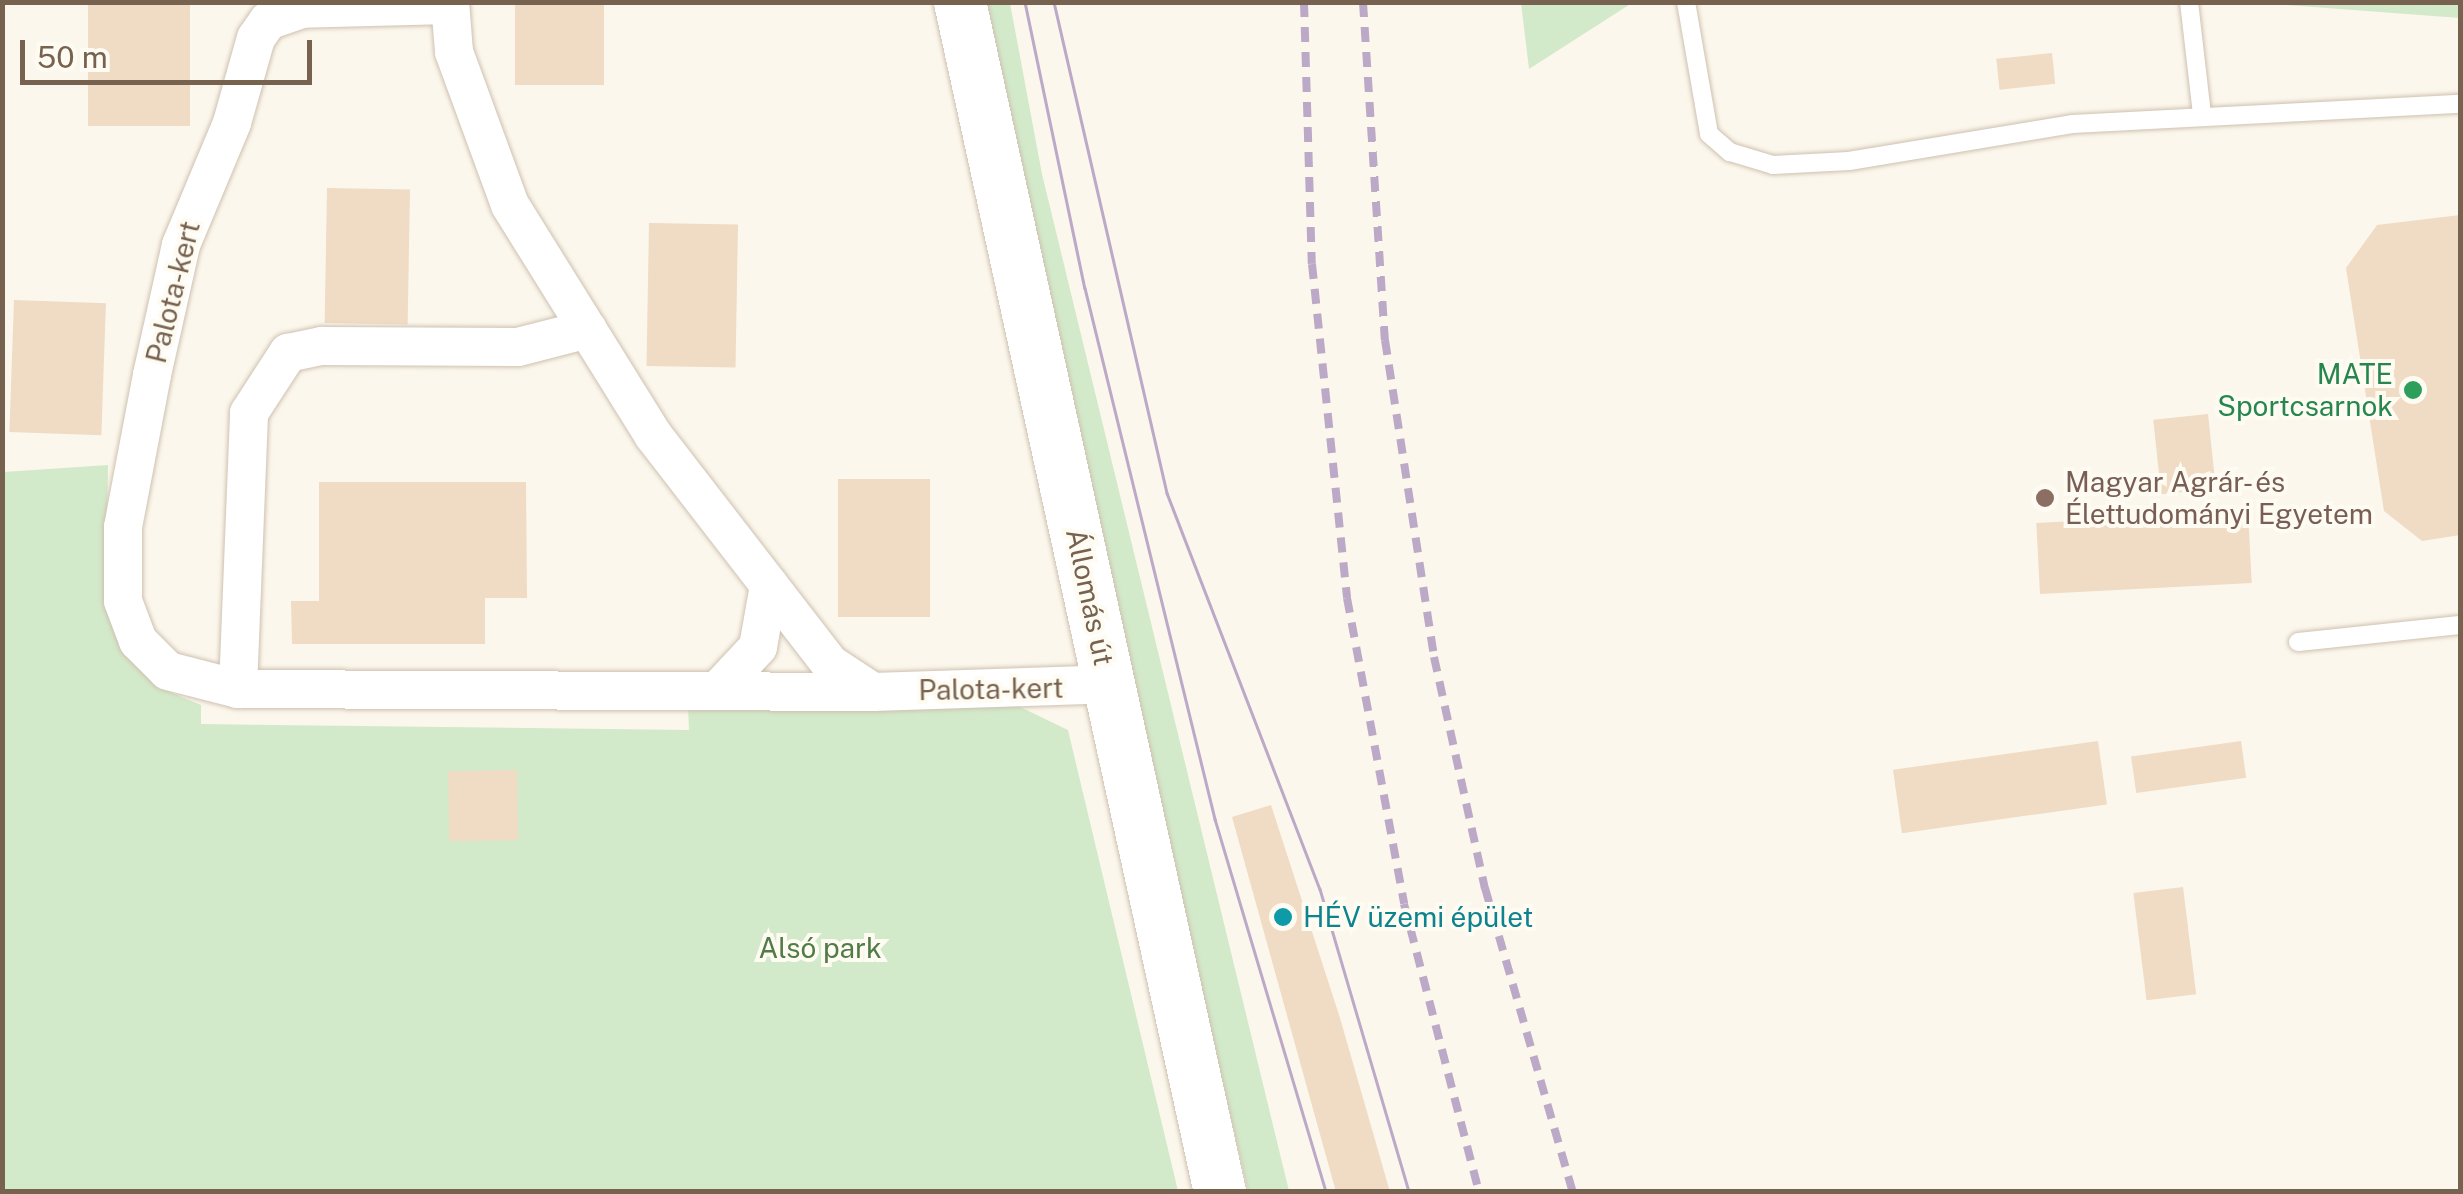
<!DOCTYPE html>
<meta charset="utf-8">
<style>
body{margin:0}
#map{position:relative;width:2463px;height:1194px;overflow:hidden;background:#fcf7ec;font-family:"Public Sans",sans-serif}
div>[style]{position:absolute}
.green>*{inset:0;background:#d3eaca}
.building>*{inset:0;background:#f0dbc4;transform-origin:0 0}
.roads{filter:drop-shadow(0 0 2px #cec1b1) drop-shadow(0 0 2px #cec1b1)}
.service>*{height:18px;margin:-9px;padding:0 9px;transform-origin:9px;border-radius:9px;background:#fff}
.minor>*{height:38px;margin:-19px;padding:0 19px;transform-origin:19px;border-radius:19px;background:#fff}
.secondary>*{height:52px;margin:-26px;padding:0 26px;transform-origin:26px;border-radius:26px;background:#fff}
.tram>*{height:2.5px;margin:-1.25px;padding:0 1.25px;transform-origin:1.25px;border-radius:1.25px;background:#bca9c7}
.rail>*{height:8px;margin-top:-4px;transform-origin:0;background:repeating-linear-gradient(90deg,#bca9c7 0 15px,transparent 0 25px)}
.dots>*{width:28px;height:28px;translate:-50% -50%;box-sizing:border-box;border:5px solid #fefbf2;border-radius:50%}
span{translate:-50% -50%;white-space:nowrap;text-align:center;line-height:1.15;-webkit-text-stroke:8px #fefbf2;paint-order:stroke}
.street-label{font-size:28px;color:#77624f}
.leisure-label{font-size:28px;color:#27864d}
.right{translate:-100% -50%;text-align:right}
.education-label{font-size:28px;color:#785e54}
.left{translate:0 -50%;text-align:left}
.culture-label{font-size:28px;color:#0d838f}
.park-label{font-size:28px;color:#517b47}
.frame{position:absolute;inset:0;border:5px solid #77624f;pointer-events:none}
.scale{position:absolute;left:20px;top:40px;width:292px;height:45px;box-sizing:border-box;border:5px solid #77624f;border-top:0;padding-left:12px;font-size:30px;line-height:35px;white-space:nowrap;color:#77624f;-webkit-text-stroke:8px #fefbf2;paint-order:stroke}
</style>
<div id="map">
<div class="green">
<div style="clip-path:polygon(984px 3px,1010px 3px,1042px 174px,1289px 1191px,1248px 1191px,1076px 453px)"></div>
<div style="clip-path:polygon(1521px 3px,1521px 2px,1632px 3px,1529px 69px)"></div>
<div style="clip-path:polygon(2260px 3px,2460px 3px,2460px 18px)"></div>
<div style="clip-path:polygon(108px 465px,106px 597px,139px 666px,165px 690px,201px 705px,201px 724px,689px 730px,688px 705px,1016px 705px,1068px 730px,1178px 1191px,3px 1192px,3px 472px)"></div>
</div>
<div class="building">
<div style="left:88px;top:2px;width:102px;height:124px"></div>
<div style="left:515px;top:2px;width:89px;height:83px"></div>
<div style="left:2052px;top:53px;width:31px;height:56px;rotate:84deg"></div>
<div style="left:327px;top:188px;width:83px;height:135px;rotate:1deg"></div>
<div style="clip-path:polygon(2460px 215px,2460px 535px,2422px 541px,2384px 511px,2346px 268px,2377px 225px)"></div>
<div style="left:649px;top:223px;width:89px;height:143px;rotate:1deg"></div>
<div style="left:14px;top:300px;width:92px;height:132px;rotate:2deg"></div>
<div style="left:2208px;top:414px;width:75px;height:55px;rotate:84deg"></div>
<div style="left:838px;top:479px;width:92px;height:138px"></div>
<div style="clip-path:polygon(319px 482px,526px 482px,527px 598px,485px 598px,485px 644px,292px 644px,291px 601px,319px 601px)"></div>
<div style="left:2248px;top:512px;width:71px;height:212px;rotate:87deg"></div>
<div style="left:2098px;top:741px;width:64px;height:207px;rotate:82deg"></div>
<div style="left:2241px;top:741px;width:37px;height:111px;rotate:82deg"></div>
<div style="left:517px;top:770px;width:70px;height:69px;rotate:89deg"></div>
<div style="clip-path:polygon(1271px 805px,1340px 1018px,1390px 1192px,1336px 1192px,1232px 817px)"></div>
<div style="left:2183px;top:887px;width:108px;height:50px;rotate:83deg"></div>
</div>
<div class="roads">
<div class="service">
<div style="left:1686px;top:2px;width:134px;rotate:80.1deg"></div>
<div style="left:1709px;top:134px;width:28px;rotate:41deg"></div>
<div style="left:1730px;top:152px;width:45px;rotate:16.8deg"></div>
<div style="left:1773px;top:165px;width:76px;rotate:-3deg"></div>
<div style="left:1849px;top:161px;width:226px;rotate:-9.4deg"></div>
<div style="left:2072px;top:124px;width:389px;rotate:-3deg"></div>
<div style="left:2189px;top:2px;width:114px;rotate:83.4deg"></div>
<div style="left:2298px;top:642px;width:163px;rotate:-6deg"></div>
</div>
<div class="minor">
<div style="left:450px;top:2px;width:50px;rotate:85.4deg"></div>
<div style="left:454px;top:52px;width:163px;rotate:69.9deg"></div>
<div style="left:510px;top:205px;width:271px;rotate:58.1deg"></div>
<div style="left:653px;top:435px;width:289px;rotate:52.3deg"></div>
<div style="left:830px;top:664px;width:51px;rotate:33.1deg"></div>
<div style="left:873px;top:692px;width:237px;rotate:-1.9deg"></div>
<div style="left:450px;top:5px;width:148px;rotate:178.5deg"></div>
<div style="left:302px;top:9px;width:36px;rotate:161deg"></div>
<div style="left:268px;top:21px;width:21px;rotate:125deg"></div>
<div style="left:256px;top:38px;width:88px;rotate:105.8deg"></div>
<div style="left:232px;top:123px;width:132px;rotate:112.7deg"></div>
<div style="left:181px;top:245px;width:133px;rotate:102.6deg"></div>
<div style="left:152px;top:375px;width:155px;rotate:100.8deg"></div>
<div style="left:123px;top:527px;width:74px;rotate:90deg"></div>
<div style="left:123px;top:601px;width:43px;rotate:69.4deg"></div>
<div style="left:138px;top:641px;width:42px;rotate:45deg"></div>
<div style="left:168px;top:671px;width:72px;rotate:14.4deg"></div>
<div style="left:238px;top:689px;width:635px;rotate:0.27deg"></div>
<div style="left:238px;top:689px;width:276px;rotate:-87.7deg"></div>
<div style="left:249px;top:413px;width:72px;rotate:-57deg"></div>
<div style="left:288px;top:353px;width:35px;rotate:-12deg"></div>
<div style="left:322px;top:346px;width:196px;rotate:0.3deg"></div>
<div style="left:518px;top:347px;width:72px;rotate:-14.4deg"></div>
<div style="left:717px;top:691px;width:60px;rotate:-47deg"></div>
<div style="left:758px;top:647px;width:63px;rotate:-79.9deg"></div>
</div>
<div class="secondary">
<div style="left:960px;top:2px;width:1218px;rotate:77.68deg"></div>
</div>
</div>
<div class="tram">
<div style="left:1025px;top:2px;width:292px;rotate:78.2deg"></div>
<div style="left:1085px;top:288px;width:547px;rotate:76.24deg"></div>
<div style="left:1215px;top:819px;width:389px;rotate:73.4deg"></div>
<div style="left:1054px;top:2px;width:504px;rotate:77.04deg"></div>
<div style="left:1167px;top:493px;width:425px;rotate:68.9deg"></div>
<div style="left:1320px;top:889px;width:316px;rotate:73.6deg"></div>
</div>
<div class="rail">
<div style="left:1304px;top:2px;width:262px;rotate:88.3deg"></div>
<div style="left:1312px;top:264px;width:336px;rotate:84deg"></div>
<div style="left:1347px;top:598px;width:311px;rotate:79.4deg"></div>
<div style="left:1404px;top:904px;width:298px;rotate:75.4deg"></div>
<div style="left:1363px;top:2px;width:339px;rotate:86.3deg"></div>
<div style="left:1385px;top:340px;width:321px;rotate:81.2deg"></div>
<div style="left:1434px;top:657px;width:237px;rotate:77.6deg"></div>
<div style="left:1485px;top:888px;width:316px;rotate:73.9deg"></div>
</div>
<div class="dots">
<div style="left:2413px;top:390px;background:#2e9e5b"></div>
<div style="left:2045px;top:498px;background:#8d6e63"></div>
<div style="left:1283px;top:917px;background:#0f9aa8"></div>
</div>
<div class="street-label">
<span style="left:173px;top:292px;rotate:-76deg">Palota-kert</span>
<span style="left:1090px;top:597px;rotate:78deg">Állomás út</span>
<span style="left:991px;top:689px;rotate:-1deg">Palota-kert</span>
</div>
<div class="leisure-label">
<span class="right" style="left:2393px;top:390px">MATE<br>Sportcsarnok</span>
</div>
<div class="education-label">
<span class="left" style="left:2065px;top:498px">Magyar Agrár- és<br>Élettudományi Egyetem</span>
</div>
<div class="culture-label">
<span class="left" style="left:1303px;top:917px">HÉV üzemi épület</span>
</div>
<div class="park-label">
<span style="left:820px;top:948px">Alsó park</span>
</div>
<div class="frame"></div>
<div class="scale">50 m</div>
</div>
